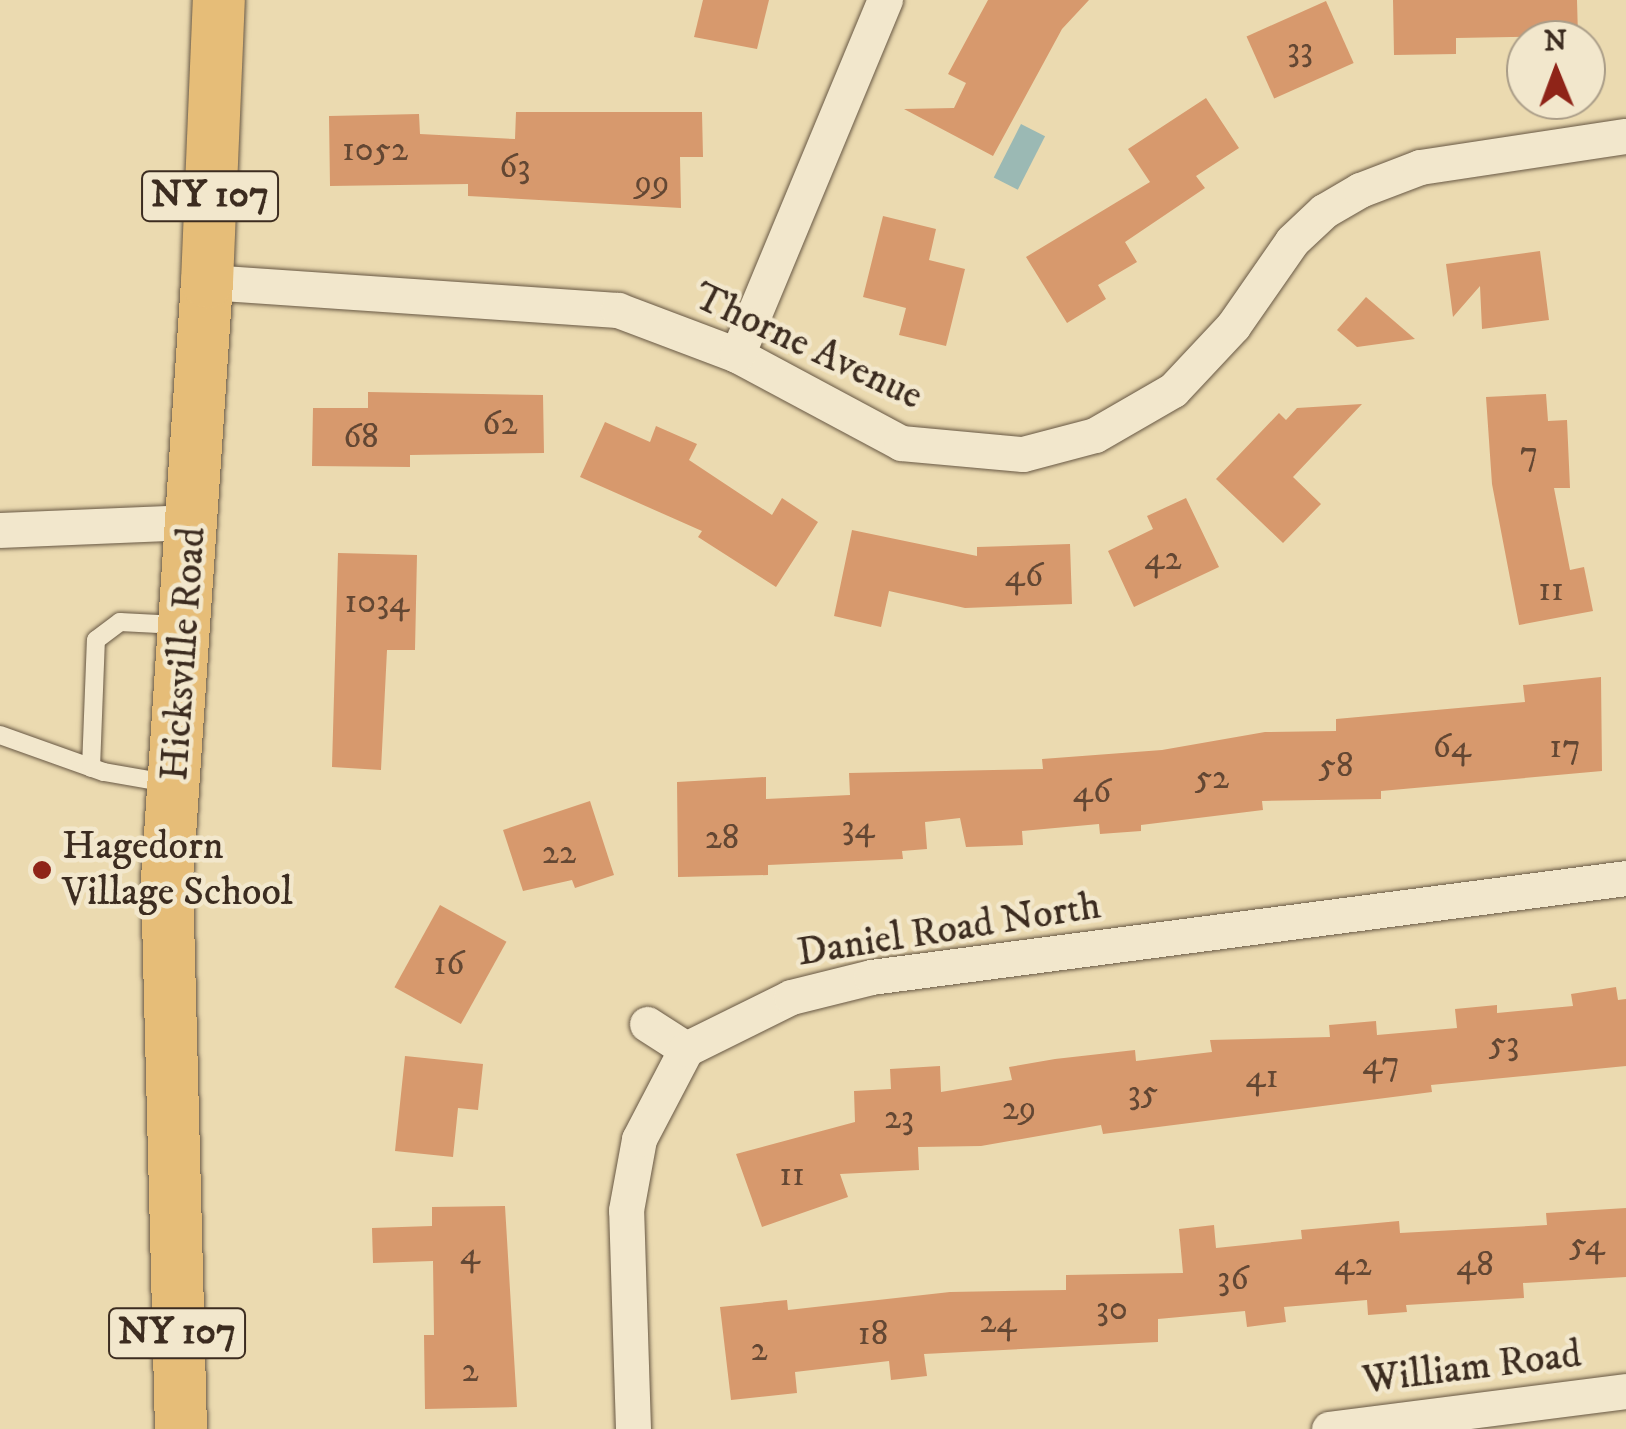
<!DOCTYPE html>
<style>
body{margin:0}
#map{position:relative;width:1626px;height:1429px;overflow:hidden;background:#ebdab0;font-family:"IM FELL DW Pica",serif}
div>[style]{position:absolute}
.water>*{inset:0;background:#9bb9b4;transform-origin:0 0}
.building>*{inset:0;background:#d7996d;transform-origin:0 0}
.roads{filter:drop-shadow(0 0 2px #685844) drop-shadow(0 0 2px #685844)}
.lane>*{height:18px;margin:-9px;padding:0 9px;transform-origin:9px;border-radius:9px;background:#f2e7cc}
.street>*{height:35px;margin:-17.5px;padding:0 17.5px;transform-origin:17.5px;border-radius:17.5px;background:#f2e7cc}
.primary>*{height:52px;margin:-26px;padding:0 26px;transform-origin:26px;border-radius:26px;background:#e6bd78}
.dots>*{width:28px;height:28px;translate:-50% -50%;box-sizing:border-box;border:5px solid #f2e7cc;border-radius:50%}
span{translate:-50% -50%;white-space:nowrap;text-align:center;line-height:1.15;-webkit-text-stroke:9px #f2e7cc;paint-order:stroke}
.number-label{font-size:35px;color:#634733}
.number-label span{-webkit-text-stroke-width:0}
.shield-label span{padding:2px 8px;background:#f2e7cc;border:2px solid;border-radius:8px;-webkit-text-stroke-width:0}
.shield-label{font-size:38px;color:#3c2c20;font-weight:700}
.street-label{font-size:40px;color:#3c2c20}
.poi-label{font-size:40px;color:#3c2c20}
.left{translate:0 -50%;text-align:left}
.north{position:absolute;left:1506px;top:20px;width:100px;height:100px;box-sizing:border-box;background:#f2e7cc;border:2px solid #a99c87;border-radius:50%;rotate:359deg;font-size:28px;font-weight:700;line-height:40px;text-align:center;color:#3c2c20}
.north::after{content:'';display:block;margin:auto;width:35px;height:45px;background:#8f2418;clip-path:polygon(50% 0,100% 100%,50% 72%,0 100%)}
</style>
<div id="map">
<div class="water">
<div style="left:1021px;top:124px;width:27px;height:60px;rotate:27deg"></div>
</div>
<div class="building">
<div style="clip-path:polygon(703px 0,769px 0,757px 49px,694px 37px)"></div>
<div style="clip-path:polygon(988px 0,1089px 0,1062px 29px,993px 156px,904px 109px,954px 108px,966px 83px,948px 74px)"></div>
<div style="clip-path:polygon(1393px 0,1577px 0,1578px 36px,1456px 38px,1456px 54px,1394px 55px)"></div>
<div style="left:1326px;top:1px;width:68px;height:87px;rotate:66deg"></div>
<div style="clip-path:polygon(1206px 98px,1239px 148px,1196px 176px,1205px 188px,1125px 242px,1137px 262px,1098px 285px,1106px 299px,1067px 323px,1026px 257px,1150px 182px,1128px 149px)"></div>
<div style="clip-path:polygon(516px 112px,702px 112px,703px 157px,680px 157px,681px 208px,468px 196px,468px 184px,330px 186px,329px 116px,419px 114px,420px 134px,515px 139px)"></div>
<div style="clip-path:polygon(883px 216px,936px 229px,929px 260px,965px 269px,946px 346px,899px 335px,906px 308px,863px 297px)"></div>
<div style="clip-path:polygon(1540px 251px,1549px 320px,1482px 329px,1480px 286px,1453px 317px,1446px 264px)"></div>
<div style="clip-path:polygon(1366px 297px,1415px 339px,1357px 347px,1337px 330px)"></div>
<div style="clip-path:polygon(368px 392px,543px 395px,544px 453px,410px 455px,410px 467px,312px 466px,313px 408px,368px 408px)"></div>
<div style="clip-path:polygon(1546px 394px,1548px 421px,1567px 420px,1570px 488px,1554px 488px,1570px 570px,1584px 567px,1593px 611px,1519px 625px,1492px 484px,1486px 397px)"></div>
<div style="clip-path:polygon(1362px 404px,1293px 477px,1321px 504px,1283px 543px,1216px 479px,1279px 413px,1286px 420px,1297px 408px)"></div>
<div style="clip-path:polygon(605px 422px,650px 442px,656px 426px,697px 444px,689px 460px,772px 515px,782px 498px,818px 522px,776px 587px,698px 537px,702px 531px,580px 477px)"></div>
<div style="clip-path:polygon(1186px 498px,1219px 567px,1134px 607px,1108px 551px,1153px 529px,1147px 516px)"></div>
<div style="clip-path:polygon(852px 530px,977px 556px,977px 547px,1070px 544px,1072px 604px,965px 608px,889px 591px,881px 627px,834px 616px)"></div>
<div style="clip-path:polygon(338px 553px,417px 555px,415px 650px,387px 650px,381px 770px,332px 767px)"></div>
<div style="clip-path:polygon(1601px 677px,1602px 771px,1381px 791px,1381px 799px,1262px 801px,1263px 810px,1141px 825px,1141px 831px,1100px 834px,1099px 824px,1022px 831px,1023px 845px,966px 847px,960px 818px,925px 822px,927px 849px,902px 851px,903px 859px,768px 865px,768px 875px,678px 877px,677px 782px,766px 777px,766px 799px,850px 795px,849px 773px,1043px 769px,1042px 759px,1162px 750px,1265px 732px,1336px 731px,1336px 719px,1525px 702px,1523px 685px)"></div>
<div style="clip-path:polygon(590px 801px,614px 875px,575px 888px,572px 880px,523px 891px,503px 830px)"></div>
<div style="left:440px;top:905px;width:76px;height:94px;rotate:29deg"></div>
<div style="clip-path:polygon(1616px 987px,1618px 1000px,1626px 999px,1626px 1066px,1431px 1085px,1432px 1092px,1103px 1134px,1101px 1125px,981px 1146px,918px 1147px,919px 1170px,840px 1174px,848px 1197px,762px 1227px,736px 1154px,855px 1122px,854px 1091px,891px 1089px,890px 1069px,940px 1066px,941px 1092px,1012px 1080px,1009px 1067px,1055px 1059px,1135px 1050px,1136px 1061px,1212px 1052px,1210px 1040px,1330px 1037px,1329px 1025px,1376px 1021px,1377px 1035px,1457px 1028px,1455px 1009px,1497px 1005px,1497px 1013px,1573px 1006px,1571px 994px)"></div>
<div style="clip-path:polygon(405px 1056px,483px 1064px,478px 1110px,458px 1108px,453px 1157px,395px 1151px)"></div>
<div style="clip-path:polygon(505px 1206px,517px 1407px,425px 1409px,424px 1335px,434px 1335px,433px 1261px,373px 1263px,372px 1228px,432px 1226px,432px 1207px)"></div>
<div style="clip-path:polygon(1626px 1208px,1626px 1277px,1523px 1283px,1524px 1298px,1406px 1305px,1407px 1312px,1368px 1315px,1367px 1300px,1284px 1307px,1286px 1322px,1247px 1327px,1245px 1311px,1158px 1319px,1158px 1342px,924px 1354px,927px 1376px,891px 1380px,889px 1361px,795px 1372px,797px 1393px,731px 1400px,720px 1307px,787px 1300px,788px 1310px,950px 1292px,1066px 1290px,1066px 1275px,1183px 1273px,1179px 1229px,1214px 1225px,1216px 1248px,1302px 1239px,1301px 1230px,1399px 1221px,1400px 1233px,1547px 1225px,1546px 1213px)"></div>
</div>
<div class="roads">
<div class="lane">
<div style="left:0;top:735px;width:110px;rotate:19.6deg"></div>
<div style="left:104px;top:772px;width:64px;rotate:9.9deg"></div>
<div style="left:91px;top:768px;width:128px;rotate:-87.8deg"></div>
<div style="left:96px;top:640px;width:30px;rotate:-37deg"></div>
<div style="left:120px;top:622px;width:58px;rotate:3deg"></div>
</div>
<div class="street">
<div style="left:207px;top:282px;width:412px;rotate:3.9deg"></div>
<div style="left:618px;top:310px;width:127px;rotate:20.7deg"></div>
<div style="left:737px;top:355px;width:186px;rotate:28.2deg"></div>
<div style="left:901px;top:443px;width:122px;rotate:5.2deg"></div>
<div style="left:1023px;top:454px;width:74px;rotate:-14.8deg"></div>
<div style="left:1095px;top:435px;width:90px;rotate:-30deg"></div>
<div style="left:1173px;top:390px;width:88px;rotate:-46.8deg"></div>
<div style="left:1233px;top:326px;width:103px;rotate:-55.2deg"></div>
<div style="left:1292px;top:241px;width:44px;rotate:-43.2deg"></div>
<div style="left:1324px;top:211px;width:42px;rotate:-30.3deg"></div>
<div style="left:1360px;top:190px;width:64px;rotate:-21deg"></div>
<div style="left:1420px;top:167px;width:208px;rotate:-8.6deg"></div>
<div style="left:737px;top:355px;width:385px;rotate:-67.4deg"></div>
<div style="left:0;top:530px;width:192px;rotate:-2.4deg"></div>
<div style="left:647px;top:1024px;width:46px;rotate:32.7deg"></div>
<div style="left:633px;top:1429px;width:219px;rotate:-91.8deg"></div>
<div style="left:626px;top:1210px;width:72px;rotate:-79.6deg"></div>
<div style="left:639px;top:1139px;width:102px;rotate:-62.4deg"></div>
<div style="left:686px;top:1049px;width:117px;rotate:-26.3deg"></div>
<div style="left:791px;top:997px;width:82px;rotate:-14deg"></div>
<div style="left:871px;top:977px;width:761px;rotate:-7.47deg"></div>
<div style="left:1329px;top:1429px;width:299px;rotate:-7.3deg"></div>
</div>
<div class="primary">
<div style="left:181px;top:1429px;width:550px;rotate:-91.46deg"></div>
<div style="left:167px;top:879px;width:598px;rotate:-86.17deg"></div>
<div style="left:207px;top:282px;width:282px;rotate:-87.6deg"></div>
</div>
</div>
<div class="dots">
<div style="left:42px;top:870px;background:#8f2418"></div>
</div>
<div class="number-label">
<span style="left:1300px;top:50px">33</span>
<span style="left:375px;top:150px">1052</span>
<span style="left:515px;top:167px">63</span>
<span style="left:652px;top:183px">99</span>
<span style="left:500px;top:424px">62</span>
<span style="left:361px;top:437px">68</span>
<span style="left:1529px;top:454px">7</span>
<span style="left:1163px;top:559px">42</span>
<span style="left:1024px;top:576px">46</span>
<span style="left:1551px;top:590px">11</span>
<span style="left:377px;top:602px">1034</span>
<span style="left:1452px;top:747px">64</span>
<span style="left:1565px;top:747px">17</span>
<span style="left:1336px;top:766px">58</span>
<span style="left:1212px;top:778px">52</span>
<span style="left:1092px;top:792px">46</span>
<span style="left:858px;top:828px">34</span>
<span style="left:722px;top:838px">28</span>
<span style="left:559px;top:853px">22</span>
<span style="left:449px;top:964px">16</span>
<span style="left:1504px;top:1044px">53</span>
<span style="left:1381px;top:1064px">47</span>
<span style="left:1262px;top:1077px">41</span>
<span style="left:1143px;top:1093px">35</span>
<span style="left:1019px;top:1109px">29</span>
<span style="left:899px;top:1118px">23</span>
<span style="left:792px;top:1175px">11</span>
<span style="left:1587px;top:1245px">54</span>
<span style="left:470px;top:1254px">4</span>
<span style="left:1353px;top:1265px">42</span>
<span style="left:1475px;top:1265px">48</span>
<span style="left:1233px;top:1279px">36</span>
<span style="left:1112px;top:1309px">30</span>
<span style="left:998px;top:1322px">24</span>
<span style="left:873px;top:1334px">18</span>
<span style="left:759px;top:1350px">2</span>
<span style="left:470px;top:1371px">2</span>
</div>
<div class="shield-label">
<span style="left:210px;top:196px">NY 107</span>
<span style="left:177px;top:1333px">NY 107</span>
</div>
<div class="street-label">
<span style="left:808px;top:347px;rotate:25deg">Thorne Avenue</span>
<span style="left:184px;top:654px;rotate:-86deg">Hicksville Road</span>
<span style="left:949px;top:930px;rotate:-9deg">Daniel Road North</span>
<span style="left:1472px;top:1368px;rotate:-7deg">William Road</span>
</div>
<div class="poi-label">
<span class="left" style="left:62px;top:870px">Hagedorn<br>Village School</span>
</div>
<div class="north">N</div>
</div>
